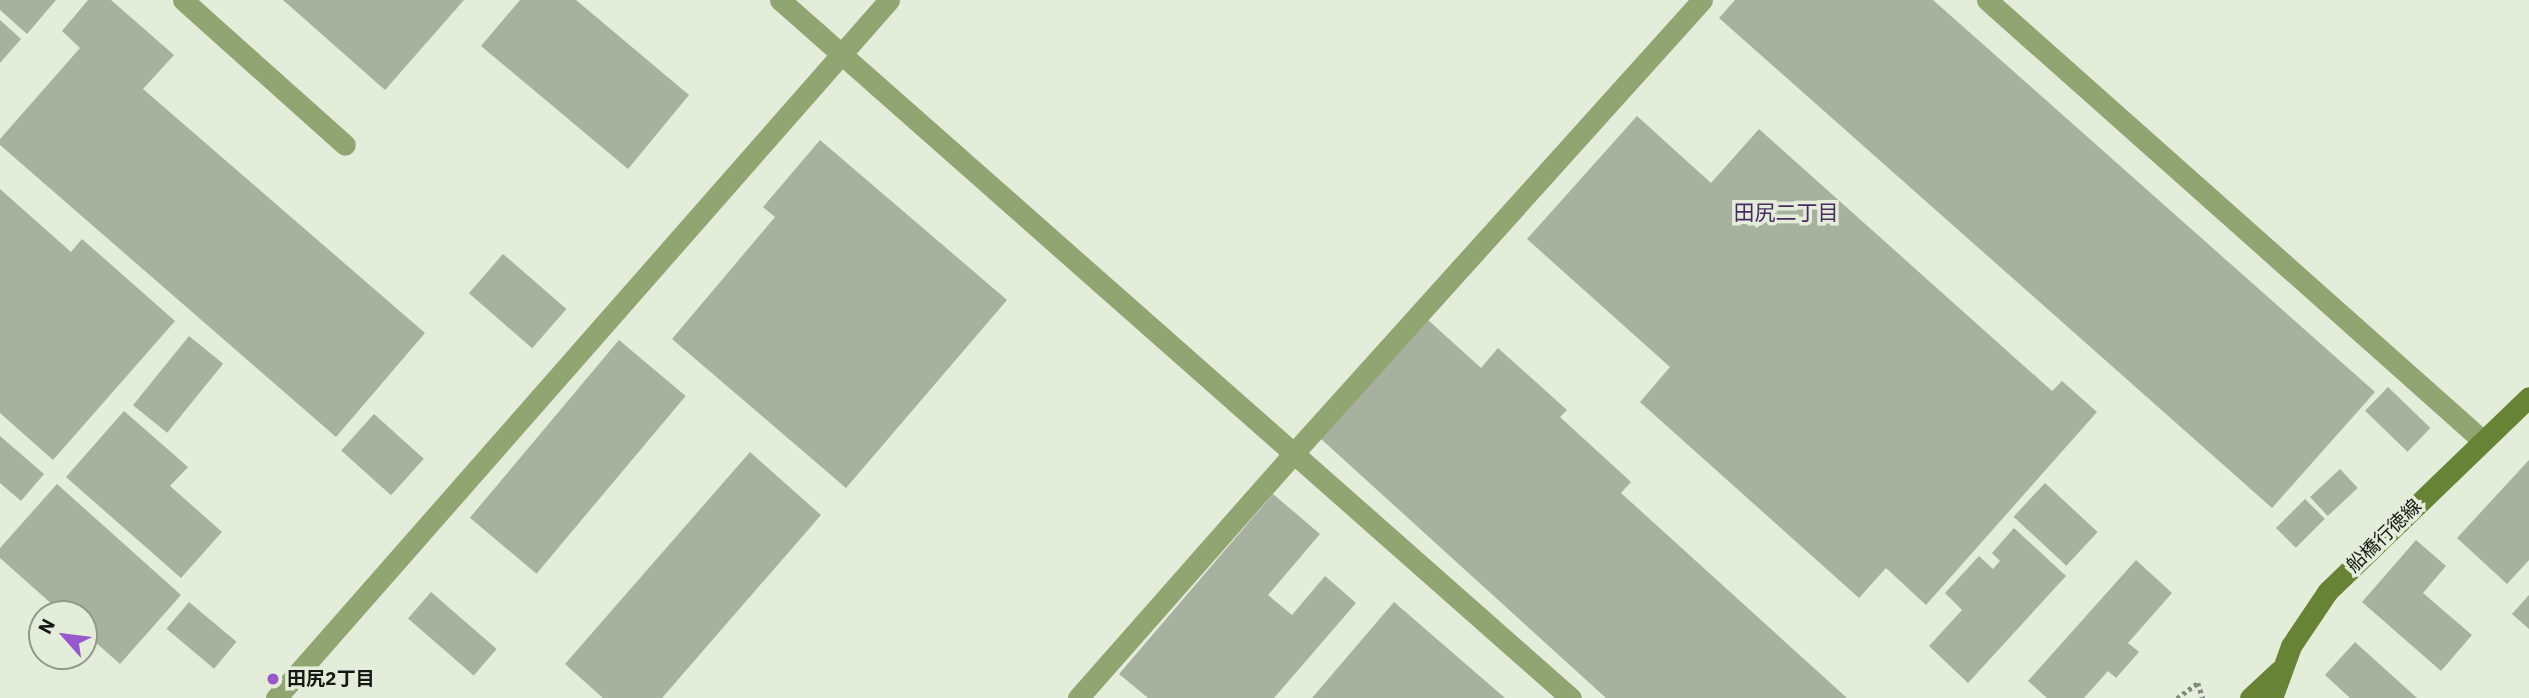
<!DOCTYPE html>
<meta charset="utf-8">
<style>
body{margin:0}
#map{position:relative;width:2529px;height:698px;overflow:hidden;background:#e4ecda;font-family:"IBM Plex Sans","Noto Sans JP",sans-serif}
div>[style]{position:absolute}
.building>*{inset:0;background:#a8b09f;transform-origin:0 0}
.path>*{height:4.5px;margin-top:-2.25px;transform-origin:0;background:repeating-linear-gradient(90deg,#848a7e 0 3.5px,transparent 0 7px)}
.lane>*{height:21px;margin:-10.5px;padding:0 10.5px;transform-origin:10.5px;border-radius:10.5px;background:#91a573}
.street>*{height:21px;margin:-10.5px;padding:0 10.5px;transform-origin:10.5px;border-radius:10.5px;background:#91a573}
.secondary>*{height:21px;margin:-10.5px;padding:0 10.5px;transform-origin:10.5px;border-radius:10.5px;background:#678335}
.dots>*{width:19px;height:19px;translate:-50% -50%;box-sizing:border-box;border:4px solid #e4ecda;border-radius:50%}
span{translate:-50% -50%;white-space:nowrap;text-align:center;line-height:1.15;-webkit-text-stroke:7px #e4ecda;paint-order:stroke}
.street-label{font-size:19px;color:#161913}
.poi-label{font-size:19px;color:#161913;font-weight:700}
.left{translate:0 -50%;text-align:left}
.neighbourhood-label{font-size:21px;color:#482a63}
.north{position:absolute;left:28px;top:600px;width:70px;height:70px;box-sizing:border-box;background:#e4ecda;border:2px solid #92988a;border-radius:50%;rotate:298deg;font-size:19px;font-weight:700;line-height:28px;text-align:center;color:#161913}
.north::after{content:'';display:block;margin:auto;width:24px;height:32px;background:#9758ce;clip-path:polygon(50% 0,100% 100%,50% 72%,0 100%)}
</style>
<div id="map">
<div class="building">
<div style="clip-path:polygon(0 0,56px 0,27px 34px,0 10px)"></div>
<div style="clip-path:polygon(88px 0,111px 0,174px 55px,143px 89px,425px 333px,336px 437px,0 145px,0 139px,80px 48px,62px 31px)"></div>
<div style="clip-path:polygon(283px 0,464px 0,385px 90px)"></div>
<div style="clip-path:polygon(520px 0,576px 0,689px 95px,628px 169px,481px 46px)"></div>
<div style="clip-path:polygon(1735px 0,1933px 0,2375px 392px,2272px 508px,1719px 18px)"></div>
<div style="clip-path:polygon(0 20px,21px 39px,0 63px)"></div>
<div style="clip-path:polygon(1637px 116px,1711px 183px,1759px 129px,2052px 391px,2062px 381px,2097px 412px,1926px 605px,1886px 568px,1859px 598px,1640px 402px,1670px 367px,1527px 239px)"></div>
<div style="clip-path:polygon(820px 140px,1007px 300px,846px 488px,672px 339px,775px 217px,763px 207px)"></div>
<div style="clip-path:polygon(0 189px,71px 252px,82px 239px,175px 321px,53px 460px,0 413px)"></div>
<div style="left:503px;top:254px;width:84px;height:52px;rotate:41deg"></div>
<div style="clip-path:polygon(1427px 319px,1481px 368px,1498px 348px,1567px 410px,1560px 417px,1631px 482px,1621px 493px,1847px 698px,1606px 698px,1320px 438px)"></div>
<div style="left:189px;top:336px;width:44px;height:89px;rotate:39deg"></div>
<div style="left:619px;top:340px;width:87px;height:232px;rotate:40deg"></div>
<div style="left:2388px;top:387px;width:59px;height:33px;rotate:44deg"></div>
<div style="clip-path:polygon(124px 411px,188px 467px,170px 486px,222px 532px,181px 578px,66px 477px)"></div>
<div style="left:374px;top:414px;width:67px;height:49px;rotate:42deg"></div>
<div style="clip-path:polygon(0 436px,44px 474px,21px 501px,0 483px)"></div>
<div style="clip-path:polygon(750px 452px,821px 515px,662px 698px,603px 698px,565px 664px)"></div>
<div style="clip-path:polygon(2529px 460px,2529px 560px,2507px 584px,2457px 538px)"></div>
<div style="left:2340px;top:469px;width:26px;height:41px;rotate:47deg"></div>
<div style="left:2045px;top:483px;width:72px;height:46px;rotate:43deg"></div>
<div style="clip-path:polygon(57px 484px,181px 595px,120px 664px,84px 632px,84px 614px,63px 614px,0 558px,0 548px)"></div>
<div style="clip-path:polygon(1273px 494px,1320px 534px,1268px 595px,1292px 615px,1325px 576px,1356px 603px,1274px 698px,1148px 698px,1119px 674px)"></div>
<div style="left:2305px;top:499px;width:28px;height:41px;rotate:45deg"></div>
<div style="clip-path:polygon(2014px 528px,2066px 576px,1968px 683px,1929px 646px,1962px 610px,1945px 593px,1979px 556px,1993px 569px,2000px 561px,1992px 553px)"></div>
<div style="clip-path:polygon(2416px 540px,2446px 566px,2423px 593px,2472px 635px,2441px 671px,2362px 602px)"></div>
<div style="clip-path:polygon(2136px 560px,2172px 593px,2128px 643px,2139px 652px,2116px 678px,2108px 671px,2084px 698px,2047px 698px,2028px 681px)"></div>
<div style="left:431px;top:592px;width:87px;height:35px;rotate:41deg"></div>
<div style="clip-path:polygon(2529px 595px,2529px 629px,2512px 614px)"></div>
<div style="left:189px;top:602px;width:62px;height:35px;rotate:40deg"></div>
<div style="clip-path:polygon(1394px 602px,1505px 698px,1312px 698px)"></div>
<div style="clip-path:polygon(2355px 642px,2417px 698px,2350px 698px,2325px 675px)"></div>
</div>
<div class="path">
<div style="left:2177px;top:698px;width:26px;rotate:-36deg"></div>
<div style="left:2198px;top:683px;width:16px;rotate:72deg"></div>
</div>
<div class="lane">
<div style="left:183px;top:0;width:217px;rotate:41.8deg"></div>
</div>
<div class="street">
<div style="left:780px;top:0;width:1055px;rotate:41.43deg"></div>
<div style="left:1987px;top:0;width:662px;rotate:41.63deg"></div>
<div style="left:276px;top:698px;width:929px;rotate:-48.71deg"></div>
<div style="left:1078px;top:698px;width:325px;rotate:-48.6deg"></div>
<div style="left:1293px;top:454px;width:611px;rotate:-47.98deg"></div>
</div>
<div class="secondary">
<div style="left:2250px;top:698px;width:40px;rotate:-43deg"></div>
<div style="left:2272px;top:698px;width:55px;rotate:-69.9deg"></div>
<div style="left:2291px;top:646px;width:66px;rotate:-56.1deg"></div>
<div style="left:2328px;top:591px;width:279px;rotate:-44deg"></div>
</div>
<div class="dots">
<div style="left:273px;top:679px;background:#9758ce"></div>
</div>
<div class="street-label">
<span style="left:2384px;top:536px;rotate:-44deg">船橋行徳線</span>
</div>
<div class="poi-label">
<span class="left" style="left:287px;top:679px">田尻2丁目</span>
</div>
<div class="neighbourhood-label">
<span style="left:1786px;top:212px">田尻二丁目</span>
</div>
<div class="north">N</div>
</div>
